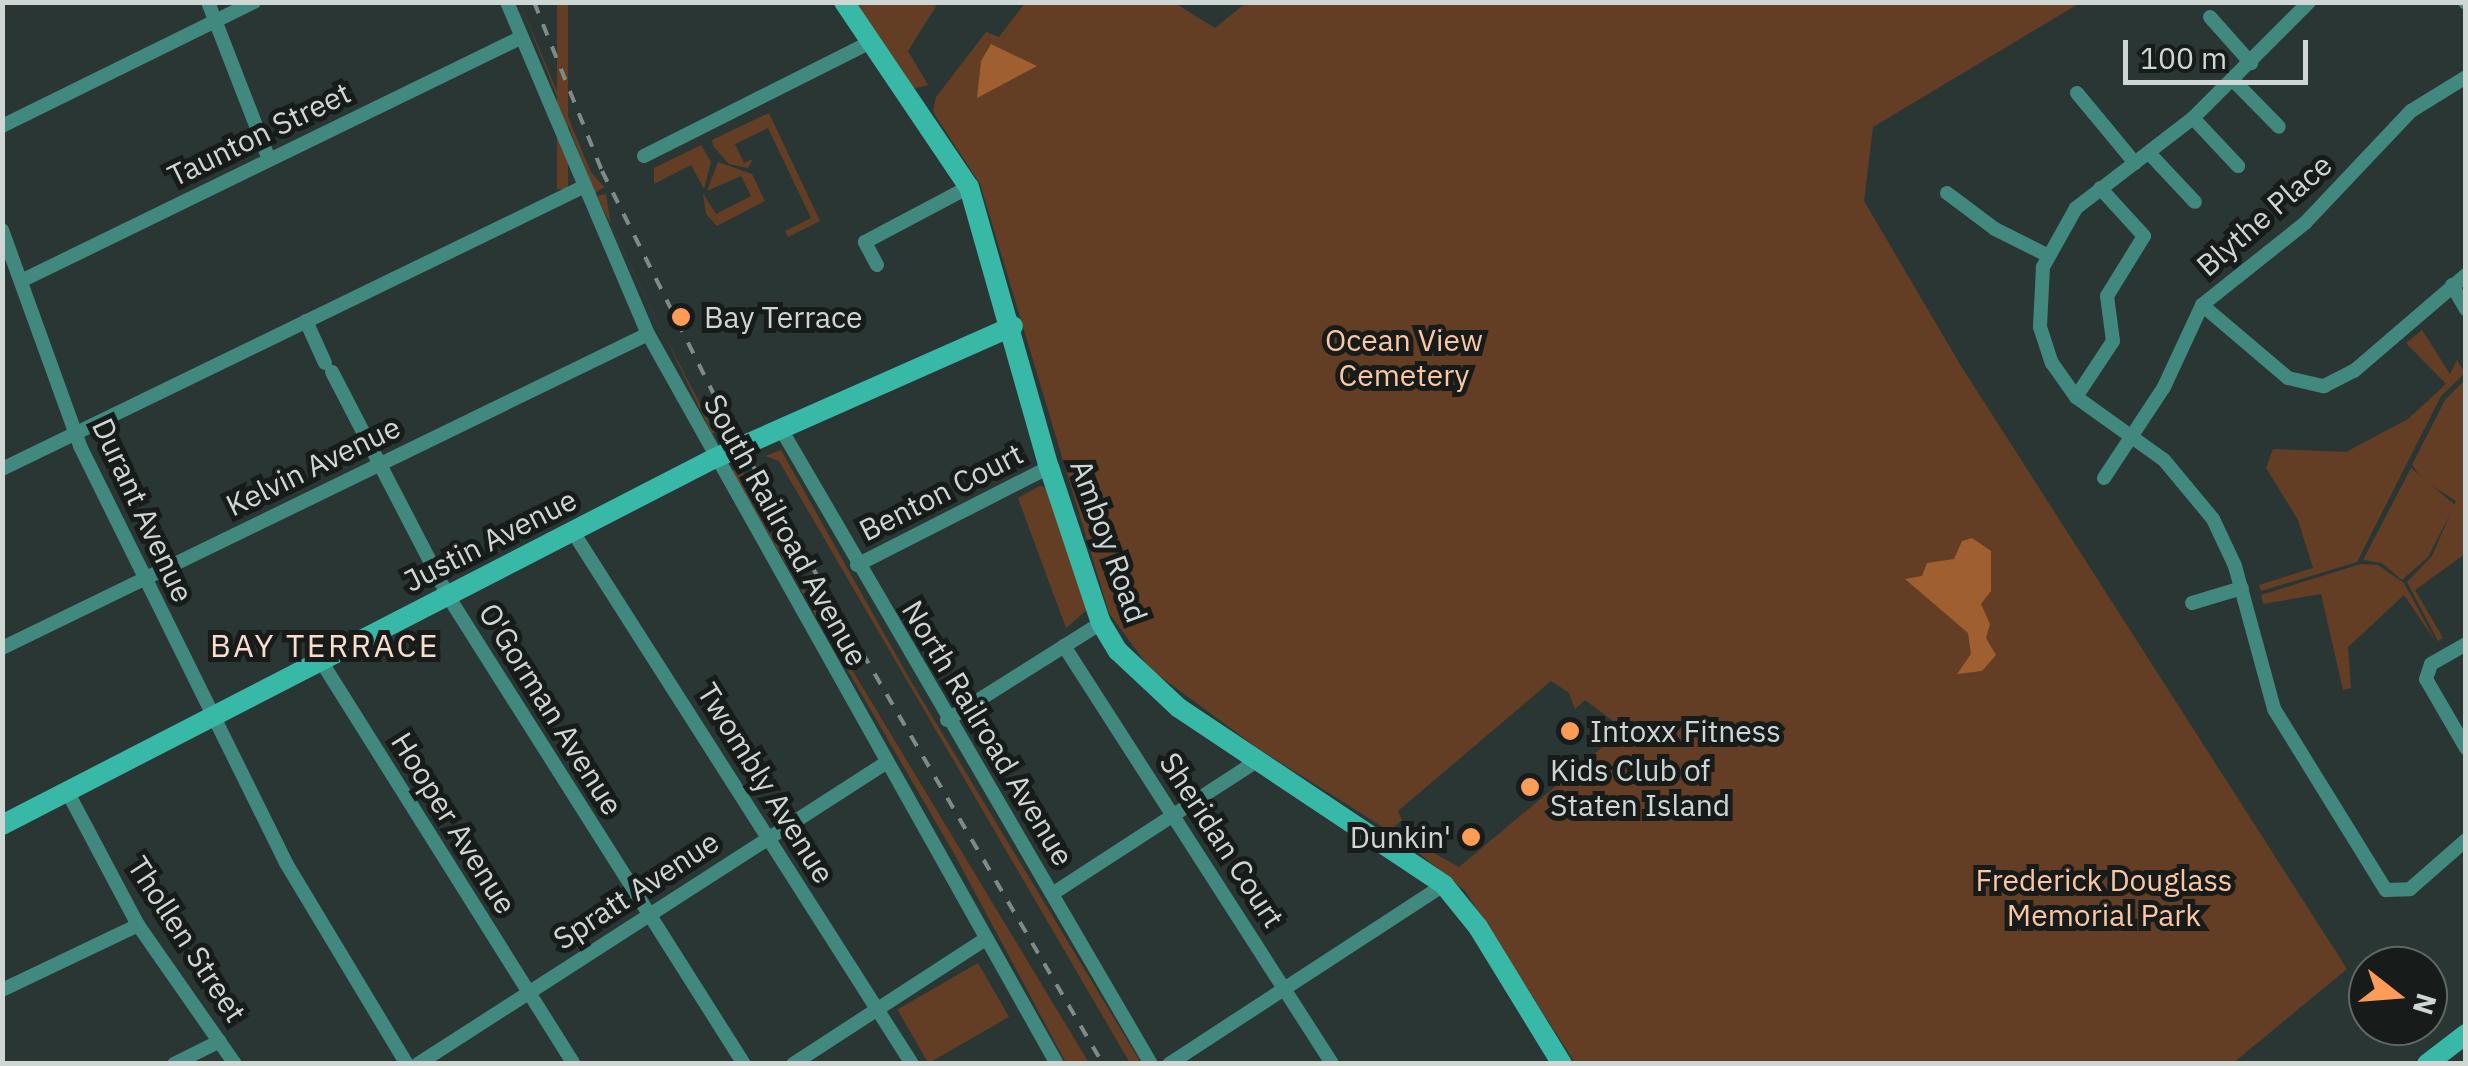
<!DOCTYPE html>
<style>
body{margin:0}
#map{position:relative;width:2468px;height:1066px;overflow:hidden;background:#2a3634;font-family:"IBM Plex Sans",sans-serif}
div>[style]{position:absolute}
.green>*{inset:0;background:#633e24;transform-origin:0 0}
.water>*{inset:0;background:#a05f30}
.street>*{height:14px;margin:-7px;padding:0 7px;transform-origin:7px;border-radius:7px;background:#41897e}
.secondary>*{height:20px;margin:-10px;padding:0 10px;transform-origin:10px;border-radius:10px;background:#38b9a8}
.rail>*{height:4px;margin-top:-2px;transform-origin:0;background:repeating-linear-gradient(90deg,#808a88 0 12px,transparent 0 24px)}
.dots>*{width:28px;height:28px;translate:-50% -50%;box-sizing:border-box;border:5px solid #171c1b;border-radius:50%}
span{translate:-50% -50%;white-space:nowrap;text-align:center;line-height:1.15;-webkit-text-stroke:10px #171c1b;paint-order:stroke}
.street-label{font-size:30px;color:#cfd7d5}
.poi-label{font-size:30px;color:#cfd7d5}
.left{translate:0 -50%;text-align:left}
.right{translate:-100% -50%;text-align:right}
.park-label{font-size:30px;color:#fec6a1}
.neighbourhood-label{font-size:32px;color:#faddcb;letter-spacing:2.5px}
.frame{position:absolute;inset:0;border:5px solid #cfd7d5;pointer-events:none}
.north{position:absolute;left:2348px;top:946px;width:100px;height:100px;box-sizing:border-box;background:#171c1b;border:2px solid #616765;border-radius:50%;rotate:107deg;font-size:28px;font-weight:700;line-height:40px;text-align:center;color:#cfd7d5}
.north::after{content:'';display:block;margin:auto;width:35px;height:45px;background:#fd9c56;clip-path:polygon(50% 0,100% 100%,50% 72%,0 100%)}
.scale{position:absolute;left:2123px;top:40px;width:185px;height:45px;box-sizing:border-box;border:5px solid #cfd7d5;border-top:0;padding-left:12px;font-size:30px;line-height:35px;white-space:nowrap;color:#cfd7d5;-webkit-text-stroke:8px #171c1b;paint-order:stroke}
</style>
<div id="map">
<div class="green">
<div style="clip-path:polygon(1247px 2px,2080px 3px,1873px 127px,1864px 201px,1961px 366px,2347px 969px,2233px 1063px,1575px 1063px,1465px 891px,1410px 846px,1412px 841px,1459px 867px,1624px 729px,1585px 700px,1575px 709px,1569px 693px,1551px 681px,1398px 811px,1402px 820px,1389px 831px,1259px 749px,1150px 669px,1109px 613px,980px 184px,933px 112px,936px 97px,986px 32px,999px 37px,1025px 3px,1175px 3px,1215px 28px)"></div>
<div style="clip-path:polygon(520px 3px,591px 172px,604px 187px,595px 193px)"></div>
<div style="left:557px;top:3px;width:11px;height:186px"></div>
<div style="clip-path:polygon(853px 3px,938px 3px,908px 51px,928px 85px,912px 89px)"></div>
<div style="clip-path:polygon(769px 113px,820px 221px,788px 237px,785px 231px,811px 218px,768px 128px,735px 144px,744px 163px,753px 159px,748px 168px,729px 164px,713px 146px,712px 140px)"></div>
<div style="clip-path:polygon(701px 145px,711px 162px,704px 189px,691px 165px,654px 184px,654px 168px)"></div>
<div style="clip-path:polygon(718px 162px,752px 174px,765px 201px,717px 226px,706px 214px,703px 193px,716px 214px,751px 196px,741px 176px,707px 191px)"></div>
<div style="clip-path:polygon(606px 194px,611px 226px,659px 325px,709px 421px,724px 427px,712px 434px,597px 196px)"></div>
<div style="clip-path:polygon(2422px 330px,2450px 374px,2457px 360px,2465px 373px,2441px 396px,2357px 562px,2261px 591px,2259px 585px,2313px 568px,2298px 520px,2266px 468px,2273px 449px,2346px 452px,2408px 419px,2446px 384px,2406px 343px)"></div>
<div style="clip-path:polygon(2465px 380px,2465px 554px,2415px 590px,2443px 638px,2438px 641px,2407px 582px,2432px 556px,2456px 501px,2423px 480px,2412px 465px,2445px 400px)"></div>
<div style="clip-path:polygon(781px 450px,909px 678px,1141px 1063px,1130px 1063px,779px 461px,765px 456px)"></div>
<div style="clip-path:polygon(746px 465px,741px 483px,757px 512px,1089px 1063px,1066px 1063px,956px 857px,732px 471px)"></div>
<div style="clip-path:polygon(2411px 468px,2455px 505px,2428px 557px,2402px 580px,2382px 563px,2363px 560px)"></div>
<div style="clip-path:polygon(1040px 486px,1047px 488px,1087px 610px,1066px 628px,1018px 498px)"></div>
<div style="clip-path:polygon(2361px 564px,2378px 565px,2404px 583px,2436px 642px,2404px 595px,2348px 647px,2351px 688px,2343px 690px,2321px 594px,2263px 604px,2261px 595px)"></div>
<div style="left:978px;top:963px;width:62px;height:93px;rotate:60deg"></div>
</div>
<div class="water">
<div style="clip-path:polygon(991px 44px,1037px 66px,977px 98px,981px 61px)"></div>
<div style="clip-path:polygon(1972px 538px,1991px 551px,1991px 591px,1981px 604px,1990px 624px,1986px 638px,1996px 655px,1982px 671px,1957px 674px,1971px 654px,1968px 633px,1905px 579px,1922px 576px,1927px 563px,1954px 559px,1962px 541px)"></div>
</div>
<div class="street">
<div style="left:208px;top:2px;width:168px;rotate:68.8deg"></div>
<div style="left:507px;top:2px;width:361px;rotate:67deg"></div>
<div style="left:648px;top:334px;width:837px;rotate:60.74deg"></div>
<div style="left:2309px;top:2px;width:164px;rotate:135deg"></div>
<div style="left:2193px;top:118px;width:148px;rotate:142.4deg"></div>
<div style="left:2076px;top:208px;width:68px;rotate:119.2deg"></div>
<div style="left:2043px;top:267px;width:60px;rotate:92.9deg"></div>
<div style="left:2040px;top:327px;width:38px;rotate:72deg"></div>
<div style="left:2052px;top:363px;width:42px;rotate:54.8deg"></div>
<div style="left:2076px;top:397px;width:108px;rotate:35.6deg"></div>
<div style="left:2164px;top:460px;width:77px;rotate:50.3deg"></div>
<div style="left:2213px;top:519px;width:52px;rotate:64.9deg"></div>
<div style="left:2235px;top:566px;width:148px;rotate:74.7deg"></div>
<div style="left:2274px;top:709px;width:213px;rotate:58.3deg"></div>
<div style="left:2386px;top:890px;width:24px;rotate:-2deg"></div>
<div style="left:2410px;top:889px;width:74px;rotate:-41.2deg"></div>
<div style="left:2465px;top:2px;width:1px;rotate:45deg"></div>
<div style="left:2210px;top:17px;width:62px;rotate:48.3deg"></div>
<div style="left:2234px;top:81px;width:64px;rotate:45.6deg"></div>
<div style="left:2077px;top:93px;width:91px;rotate:50.4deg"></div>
<div style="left:2193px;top:118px;width:66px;rotate:46.8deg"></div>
<div style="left:2px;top:126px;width:281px;rotate:-26.2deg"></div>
<div style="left:2149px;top:153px;width:67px;rotate:46.8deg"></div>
<div style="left:644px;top:156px;width:252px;rotate:-26.7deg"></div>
<div style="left:1947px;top:193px;width:60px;rotate:36.9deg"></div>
<div style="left:1995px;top:229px;width:58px;rotate:26.6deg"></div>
<div style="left:2px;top:230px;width:230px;rotate:70.1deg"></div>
<div style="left:80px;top:446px;width:465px;rotate:63.7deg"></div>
<div style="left:286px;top:863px;width:235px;rotate:59deg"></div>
<div style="left:877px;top:265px;width:26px;rotate:-118deg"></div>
<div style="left:865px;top:242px;width:118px;rotate:-27.9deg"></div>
<div style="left:23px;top:280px;width:553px;rotate:-25.96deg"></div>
<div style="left:2452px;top:285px;width:28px;rotate:60deg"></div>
<div style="left:2202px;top:305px;width:113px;rotate:40.3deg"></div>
<div style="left:2288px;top:378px;width:37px;rotate:13deg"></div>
<div style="left:2324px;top:386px;width:34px;rotate:-27deg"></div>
<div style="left:2354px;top:371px;width:148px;rotate:-40.6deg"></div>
<div style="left:306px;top:321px;width:46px;rotate:65.7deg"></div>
<div style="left:332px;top:372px;width:252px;rotate:62.6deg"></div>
<div style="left:448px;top:596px;width:554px;rotate:57.69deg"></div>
<div style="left:2076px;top:397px;width:67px;rotate:-56.5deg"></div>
<div style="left:2113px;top:341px;width:45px;rotate:-97.6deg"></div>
<div style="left:2107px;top:296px;width:70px;rotate:-58.3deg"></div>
<div style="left:2144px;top:236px;width:65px;rotate:-132.5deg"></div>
<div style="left:781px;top:429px;width:735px;rotate:59.77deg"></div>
<div style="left:2px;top:469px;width:644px;rotate:-25.89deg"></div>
<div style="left:2104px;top:478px;width:109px;rotate:-56.6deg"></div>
<div style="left:2164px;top:387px;width:90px;rotate:-65.1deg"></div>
<div style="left:2202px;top:305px;width:132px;rotate:-38.5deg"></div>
<div style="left:2305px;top:223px;width:154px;rotate:-46.6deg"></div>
<div style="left:2411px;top:111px;width:65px;rotate:-31.7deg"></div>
<div style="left:573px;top:532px;width:631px;rotate:57.49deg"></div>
<div style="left:857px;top:565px;width:216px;rotate:-27deg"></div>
<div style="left:2192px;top:603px;width:52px;rotate:-16.7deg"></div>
<div style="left:2466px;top:644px;width:40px;rotate:150.3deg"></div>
<div style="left:2431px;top:664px;width:16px;rotate:108deg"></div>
<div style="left:2426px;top:679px;width:80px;rotate:59.9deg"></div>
<div style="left:1064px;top:646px;width:497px;rotate:57.3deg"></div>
<div style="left:2px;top:648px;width:718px;rotate:-25.92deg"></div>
<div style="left:321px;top:661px;width:476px;rotate:57.9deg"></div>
<div style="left:947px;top:720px;width:182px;rotate:-32.2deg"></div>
<div style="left:67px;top:791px;width:152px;rotate:62.1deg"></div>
<div style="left:138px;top:925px;width:169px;rotate:55.1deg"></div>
<div style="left:1052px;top:894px;width:242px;rotate:-33deg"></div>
<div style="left:2px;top:990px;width:151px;rotate:-25.5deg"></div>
<div style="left:174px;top:1064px;width:51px;rotate:-26.6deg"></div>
<div style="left:418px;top:1064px;width:554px;rotate:-32.77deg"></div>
<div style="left:793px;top:1064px;width:228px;rotate:-33deg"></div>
<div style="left:1169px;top:1064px;width:328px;rotate:-33.1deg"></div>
</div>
<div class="secondary">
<div style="left:844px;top:2px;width:223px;rotate:56deg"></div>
<div style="left:969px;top:187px;width:291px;rotate:74.1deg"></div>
<div style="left:1049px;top:467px;width:164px;rotate:71.6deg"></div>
<div style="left:1101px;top:623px;width:33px;rotate:59deg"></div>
<div style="left:1118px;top:651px;width:83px;rotate:43.1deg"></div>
<div style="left:1179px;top:708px;width:319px;rotate:33.7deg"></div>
<div style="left:1444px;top:885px;width:54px;rotate:51deg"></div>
<div style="left:1478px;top:927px;width:161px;rotate:58.5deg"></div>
<div style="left:2px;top:825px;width:800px;rotate:-27.24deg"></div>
<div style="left:713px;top:459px;width:328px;rotate:-23.9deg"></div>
<div style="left:2427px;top:1064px;width:49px;rotate:-37.6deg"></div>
</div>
<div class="rail">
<div style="left:534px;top:2px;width:182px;rotate:68.1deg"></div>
<div style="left:602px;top:171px;width:284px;rotate:63.4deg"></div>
<div style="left:729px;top:425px;width:740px;rotate:59.66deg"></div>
</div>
<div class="dots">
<div style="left:681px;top:317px;background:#fd9c56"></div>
<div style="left:1570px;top:731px;background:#fd9c56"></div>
<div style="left:1530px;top:787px;background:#fd9c56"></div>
<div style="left:1471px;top:837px;background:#fd9c56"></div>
</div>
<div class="street-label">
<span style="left:259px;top:134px;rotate:-26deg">Taunton Street</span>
<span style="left:2264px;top:215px;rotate:-41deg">Blythe Place</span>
<span style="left:313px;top:466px;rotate:-26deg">Kelvin Avenue</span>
<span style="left:941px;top:492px;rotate:-27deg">Benton Court</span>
<span style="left:143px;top:510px;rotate:65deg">Durant Avenue</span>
<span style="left:786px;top:530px;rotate:61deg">South Railroad Avenue</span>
<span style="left:490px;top:540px;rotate:-27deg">Justin Avenue</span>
<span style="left:1109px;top:541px;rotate:70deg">Amboy Road</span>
<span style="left:551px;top:709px;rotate:58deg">O'Gorman Avenue</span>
<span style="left:988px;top:733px;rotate:59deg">North Railroad Avenue</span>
<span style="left:766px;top:783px;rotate:58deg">Twombly Avenue</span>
<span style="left:454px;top:823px;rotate:58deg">Hooper Avenue</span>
<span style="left:1222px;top:840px;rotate:57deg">Sheridan Court</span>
<span style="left:636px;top:890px;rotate:-33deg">Spratt Avenue</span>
<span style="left:187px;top:939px;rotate:57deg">Thollen Street</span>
</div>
<div class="poi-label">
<span class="left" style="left:704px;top:317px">Bay Terrace</span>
<span class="left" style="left:1590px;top:731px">Intoxx Fitness</span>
<span class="left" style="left:1550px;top:787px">Kids Club of<br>Staten Island</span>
<span class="right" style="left:1451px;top:837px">Dunkin'</span>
</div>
<div class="park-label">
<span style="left:1404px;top:357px">Ocean View<br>Cemetery</span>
<span style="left:2104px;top:897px">Frederick Douglass<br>Memorial Park</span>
</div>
<div class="neighbourhood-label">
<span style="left:325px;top:645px">BAY TERRACE</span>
</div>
<div class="frame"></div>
<div class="north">N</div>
<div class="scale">100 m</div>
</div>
